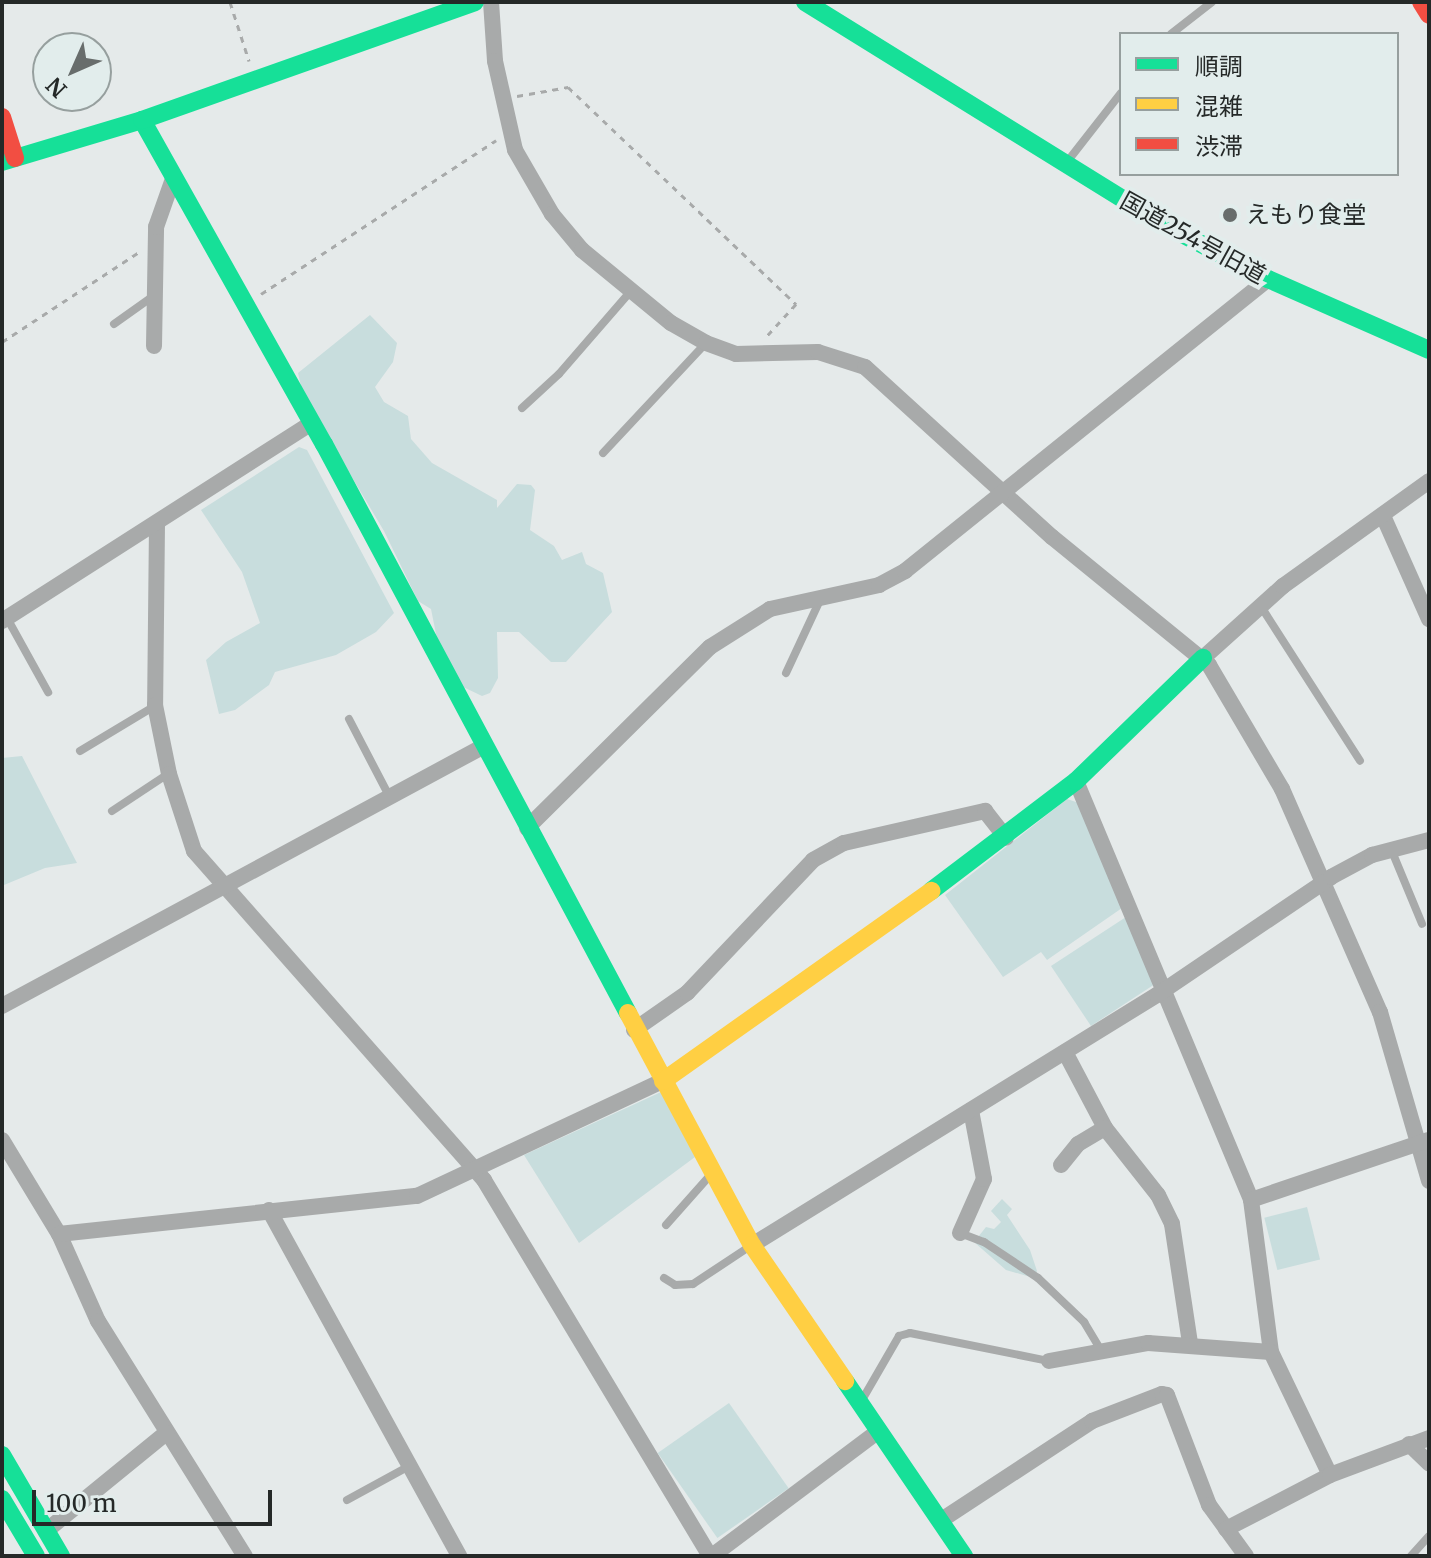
<!DOCTYPE html>
<meta charset="utf-8">
<style>
body{margin:0}
#map{position:relative;width:1431px;height:1558px;overflow:hidden;background:#e5eaea;font-family:Merriweather,"Noto Sans JP",serif}
div>[style]{position:absolute}
.green>*{inset:0;background:#c8dddd;transform-origin:0 0}
.path>*{height:3px;margin-top:-1.5px;transform-origin:0;background:repeating-linear-gradient(90deg,#a8aaaa 0 6px,transparent 0 12px)}
.lane>*{height:8px;margin:-4px;padding:0 4px;transform-origin:4px;border-radius:4px;background:#a8aaaa}
.street>*{height:16px;margin:-8px;padding:0 8px;transform-origin:8px;border-radius:8px;background:#a8aaaa}
.fast>*{height:18px;margin:-9px;padding:0 9px;transform-origin:9px;border-radius:9px;background:#16e098}
.slow>*{height:18px;margin:-9px;padding:0 9px;transform-origin:9px;border-radius:9px;background:#ffcf43}
.jam>*{height:18px;margin:-9px;padding:0 9px;transform-origin:9px;border-radius:9px;background:#f24e42}
.dots>*{width:22px;height:22px;translate:-50% -50%;box-sizing:border-box;border:4px solid #e2edec;border-radius:50%}
span{translate:-50% -50%;white-space:nowrap;text-align:center;line-height:1.15;-webkit-text-stroke:8px #e2edec;paint-order:stroke}
.poi-label{font-size:24px;color:#252928}
.left{translate:0 -50%;text-align:left}
.street-label{font-size:24px;color:#252928}
.frame{position:absolute;inset:0;border:4px solid #252928;pointer-events:none}
.legend{position:absolute;left:1119px;top:32px;width:280px;height:144px;box-sizing:border-box;background:#e2edec;border:2px solid #969f9e;margin:0;padding:10px 14px;list-style:none;font-size:24px;color:#252928}
.legend li{display:flex;align-items:center;gap:16px;height:40px}
.legend b{width:40px;border:2px solid #969f9e}
.north{position:absolute;left:32px;top:32px;width:80px;height:80px;box-sizing:border-box;background:#e2edec;border:2px solid #969f9e;border-radius:50%;rotate:225deg;font-size:22px;font-weight:700;line-height:32px;text-align:center;color:#252928}
.north::after{content:'';display:block;margin:auto;width:28px;height:36px;background:#686d6c;clip-path:polygon(50% 0,100% 100%,50% 72%,0 100%)}
.scale{position:absolute;left:32px;top:1490px;width:240px;height:36px;box-sizing:border-box;border:4px solid #252928;border-top:0;padding-left:10px;font-size:24px;line-height:28px;white-space:nowrap;color:#252928;-webkit-text-stroke:6px #e2edec;paint-order:stroke}
</style>
<div id="map">
<div class="green">
<div style="clip-path:polygon(370px 315px,397px 343px,393px 362px,375px 387px,384px 402px,408px 416px,411px 439px,432px 463px,497px 500px,497px 508px,517px 484px,531px 485px,535px 490px,530px 530px,554px 546px,562px 560px,582px 552px,586px 564px,603px 573px,612px 612px,566px 662px,551px 662px,519px 632px,497px 632px,498px 678px,490px 693px,482px 696px,459px 685px,437px 639px,431px 609px,418px 601px,384px 531px,303px 395px,298px 373px)"></div>
<div style="clip-path:polygon(299px 447px,307px 450px,394px 613px,376px 632px,336px 655px,275px 672px,269px 685px,235px 710px,219px 714px,206px 660px,226px 642px,260px 623px,242px 572px,201px 510px)"></div>
<div style="clip-path:polygon(22px 756px,77px 863px,45px 868px,4px 885px,2px 758px)"></div>
<div style="clip-path:polygon(1067px 799px,1079px 803px,1122px 908px,1047px 960px,1041px 952px,1003px 977px,945px 895px)"></div>
<div style="clip-path:polygon(1126px 917px,1155px 984px,1091px 1026px,1051px 966px)"></div>
<div style="clip-path:polygon(661px 1092px,695px 1157px,579px 1243px,524px 1155px)"></div>
<div style="clip-path:polygon(1002px 1199px,1012px 1209px,1007px 1215px,1030px 1250px,1037px 1271px,1034px 1278px,1006px 1270px,974px 1242px,986px 1227px,994px 1229px,1001px 1222px,991px 1211px)"></div>
<div style="left:1307px;top:1207px;width:54px;height:44px;rotate:76deg"></div>
<div style="left:729px;top:1403px;width:104px;height:87px;rotate:55deg"></div>
</div>
<div class="path">
<div style="left:230px;top:2px;width:62px;rotate:72.1deg"></div>
<div style="left:517px;top:96px;width:52px;rotate:-10deg"></div>
<div style="left:568px;top:87px;width:315px;rotate:43.6deg"></div>
<div style="left:796px;top:304px;width:46px;rotate:132.4deg"></div>
<div style="left:261px;top:294px;width:281px;rotate:-33.2deg"></div>
<div style="left:2px;top:342px;width:164px;rotate:-33.3deg"></div>
</div>
<div class="lane">
<div style="left:1171px;top:34px;width:52px;rotate:-38deg"></div>
<div style="left:1067px;top:162px;width:88px;rotate:-52deg"></div>
<div style="left:114px;top:324px;width:50px;rotate:-35.3deg"></div>
<div style="left:522px;top:408px;width:50px;rotate:-42.6deg"></div>
<div style="left:559px;top:374px;width:110px;rotate:-49.1deg"></div>
<div style="left:603px;top:453px;width:151px;rotate:-46.9deg"></div>
<div style="left:1260px;top:605px;width:185px;rotate:57.3deg"></div>
<div style="left:7px;top:618px;width:85px;rotate:61deg"></div>
<div style="left:786px;top:673px;width:83px;rotate:-65deg"></div>
<div style="left:349px;top:719px;width:87px;rotate:62.5deg"></div>
<div style="left:80px;top:751px;width:87px;rotate:-31deg"></div>
<div style="left:112px;top:811px;width:67px;rotate:-33.5deg"></div>
<div style="left:1391px;top:849px;width:81px;rotate:67.5deg"></div>
<div style="left:666px;top:1225px;width:71px;rotate:-48.4deg"></div>
<div style="left:960px;top:1233px;width:26px;rotate:21deg"></div>
<div style="left:984px;top:1242px;width:65px;rotate:33.7deg"></div>
<div style="left:1038px;top:1278px;width:64px;rotate:43.7deg"></div>
<div style="left:1084px;top:1322px;width:35px;rotate:59deg"></div>
<div style="left:664px;top:1278px;width:13px;rotate:32deg"></div>
<div style="left:675px;top:1285px;width:18px;rotate:-3deg"></div>
<div style="left:693px;top:1284px;width:67px;rotate:-33.5deg"></div>
<div style="left:862px;top:1400px;width:74px;rotate:-60deg"></div>
<div style="left:899px;top:1336px;width:11px;rotate:-15deg"></div>
<div style="left:910px;top:1333px;width:142px;rotate:11.4deg"></div>
<div style="left:347px;top:1500px;width:71px;rotate:-28.7deg"></div>
<div style="left:1411px;top:1556px;width:27px;rotate:-48deg"></div>
</div>
<div class="street">
<div style="left:491px;top:2px;width:59px;rotate:86.1deg"></div>
<div style="left:495px;top:61px;width:91px;rotate:77.3deg"></div>
<div style="left:515px;top:150px;width:74px;rotate:60deg"></div>
<div style="left:552px;top:214px;width:47px;rotate:50.2deg"></div>
<div style="left:582px;top:250px;width:115px;rotate:39.4deg"></div>
<div style="left:671px;top:323px;width:40px;rotate:29.7deg"></div>
<div style="left:706px;top:343px;width:32px;rotate:20deg"></div>
<div style="left:736px;top:354px;width:82px;rotate:-1.4deg"></div>
<div style="left:818px;top:352px;width:49px;rotate:17.7deg"></div>
<div style="left:865px;top:367px;width:253px;rotate:42.3deg"></div>
<div style="left:1052px;top:537px;width:203px;rotate:39.2deg"></div>
<div style="left:1209px;top:665px;width:144px;rotate:59.5deg"></div>
<div style="left:1282px;top:789px;width:244px;rotate:66.3deg"></div>
<div style="left:1380px;top:1012px;width:176px;rotate:73.8deg"></div>
<div style="left:154px;top:346px;width:119px;rotate:-89deg"></div>
<div style="left:156px;top:227px;width:54px;rotate:-70.6deg"></div>
<div style="left:1384px;top:518px;width:111px;rotate:66deg"></div>
<div style="left:157px;top:524px;width:181px;rotate:90.6deg"></div>
<div style="left:155px;top:705px;width:70px;rotate:78.5deg"></div>
<div style="left:169px;top:774px;width:81px;rotate:72deg"></div>
<div style="left:194px;top:851px;width:439px;rotate:48.6deg"></div>
<div style="left:484px;top:1180px;width:439px;rotate:59deg"></div>
<div style="left:2px;top:621px;width:368px;rotate:-32.6deg"></div>
<div style="left:1203px;top:658px;width:108px;rotate:-42deg"></div>
<div style="left:1283px;top:586px;width:180px;rotate:-35.7deg"></div>
<div style="left:1076px;top:781px;width:454px;rotate:67.3deg"></div>
<div style="left:1251px;top:1200px;width:153px;rotate:82.5deg"></div>
<div style="left:1271px;top:1352px;width:136px;rotate:64.4deg"></div>
<div style="left:527px;top:828px;width:257px;rotate:-44.7deg"></div>
<div style="left:710px;top:647px;width:71px;rotate:-32.3deg"></div>
<div style="left:770px;top:609px;width:112px;rotate:-12.4deg"></div>
<div style="left:879px;top:585px;width:30px;rotate:-28deg"></div>
<div style="left:905px;top:571px;width:466px;rotate:-38.8deg"></div>
<div style="left:2px;top:1006px;width:548px;rotate:-28.34deg"></div>
<div style="left:634px;top:1030px;width:65px;rotate:-34.9deg"></div>
<div style="left:687px;top:993px;width:183px;rotate:-46.5deg"></div>
<div style="left:813px;top:860px;width:35px;rotate:-29deg"></div>
<div style="left:844px;top:843px;width:145px;rotate:-12.8deg"></div>
<div style="left:985px;top:811px;width:34px;rotate:52deg"></div>
<div style="left:1065px;top:1052px;width:86px;rotate:62.2deg"></div>
<div style="left:1105px;top:1128px;width:85px;rotate:51.7deg"></div>
<div style="left:1158px;top:1195px;width:32px;rotate:64deg"></div>
<div style="left:1172px;top:1224px;width:120px;rotate:81.4deg"></div>
<div style="left:2px;top:1140px;width:110px;rotate:58.8deg"></div>
<div style="left:59px;top:1234px;width:95px;rotate:65.9deg"></div>
<div style="left:98px;top:1321px;width:277px;rotate:58deg"></div>
<div style="left:1061px;top:1165px;width:27px;rotate:-51deg"></div>
<div style="left:1078px;top:1144px;width:31px;rotate:-31deg"></div>
<div style="left:1251px;top:1200px;width:187px;rotate:-18.7deg"></div>
<div style="left:269px;top:1210px;width:395px;rotate:61.2deg"></div>
<div style="left:960px;top:1233px;width:59px;rotate:-66deg"></div>
<div style="left:984px;top:1179px;width:70px;rotate:-100.7deg"></div>
<div style="left:59px;top:1234px;width:360px;rotate:-6.1deg"></div>
<div style="left:417px;top:1196px;width:272px;rotate:-25.1deg"></div>
<div style="left:752px;top:1245px;width:476px;rotate:-31.7deg"></div>
<div style="left:1157px;top:995px;width:210px;rotate:-34.1deg"></div>
<div style="left:1331px;top:877px;width:47px;rotate:-28.2deg"></div>
<div style="left:1372px;top:855px;width:59px;rotate:-14.7deg"></div>
<div style="left:1049px;top:1361px;width:101px;rotate:-10.3deg"></div>
<div style="left:1148px;top:1343px;width:123px;rotate:4.2deg"></div>
<div style="left:1409px;top:1444px;width:28px;rotate:44deg"></div>
<div style="left:940px;top:1521px;width:182px;rotate:-33.3deg"></div>
<div style="left:1092px;top:1421px;width:75px;rotate:-21.1deg"></div>
<div style="left:1162px;top:1394px;width:5px;rotate:11deg"></div>
<div style="left:1167px;top:1395px;width:118px;rotate:69.1deg"></div>
<div style="left:1209px;top:1505px;width:63px;rotate:54deg"></div>
<div style="left:1226px;top:1529px;width:117px;rotate:-27.4deg"></div>
<div style="left:1330px;top:1475px;width:106px;rotate:-20.5deg"></div>
<div style="left:46px;top:1531px;width:155px;rotate:-39.2deg"></div>
<div style="left:712px;top:1556px;width:206px;rotate:-36.9deg"></div>
</div>
<div class="fast">
<div style="left:805px;top:2px;width:423px;rotate:31.8deg"></div>
<div style="left:1165px;top:225px;width:116px;rotate:27.7deg"></div>
<div style="left:1268px;top:279px;width:176px;rotate:23.8deg"></div>
<div style="left:142px;top:120px;width:372px;rotate:60.7deg"></div>
<div style="left:324px;top:444px;width:645px;rotate:61.89deg"></div>
<div style="left:2px;top:162px;width:146px;rotate:-16.7deg"></div>
<div style="left:142px;top:120px;width:353px;rotate:-19.5deg"></div>
<div style="left:931px;top:891px;width:182px;rotate:-37.2deg"></div>
<div style="left:1076px;top:781px;width:177px;rotate:-44.1deg"></div>
<div style="left:845px;top:1381px;width:212px;rotate:55.8deg"></div>
<div style="left:2px;top:1455px;width:117px;rotate:59.7deg"></div>
<div style="left:2px;top:1499px;width:66px;rotate:59.2deg"></div>
</div>
<div class="slow">
<div style="left:628px;top:1013px;width:263px;rotate:61.9deg"></div>
<div style="left:752px;top:1245px;width:165px;rotate:55.6deg"></div>
<div style="left:663px;top:1081px;width:329px;rotate:-35.3deg"></div>
</div>
<div class="jam">
<div style="left:1421px;top:2px;width:15px;rotate:58deg"></div>
<div style="left:2px;top:117px;width:43px;rotate:72.4deg"></div>
</div>
<div class="dots">
<div style="left:1230px;top:215px;background:#686d6c"></div>
</div>
<div class="poi-label">
<span class="left" style="left:1246px;top:215px">えもり食堂</span>
</div>
<div class="street-label">
<span style="left:1193px;top:238px;rotate:29deg">国道254号旧道</span>
</div>
<div class="frame"></div>
<ul class="legend">
<li><b style="height:10px;background:#16e098"></b>順調</li>
<li><b style="height:10px;background:#ffcf43"></b>混雑</li>
<li><b style="height:10px;background:#f24e42"></b>渋滞</li>
</ul>
<div class="north">N</div>
<div class="scale">100 m</div>
</div>
